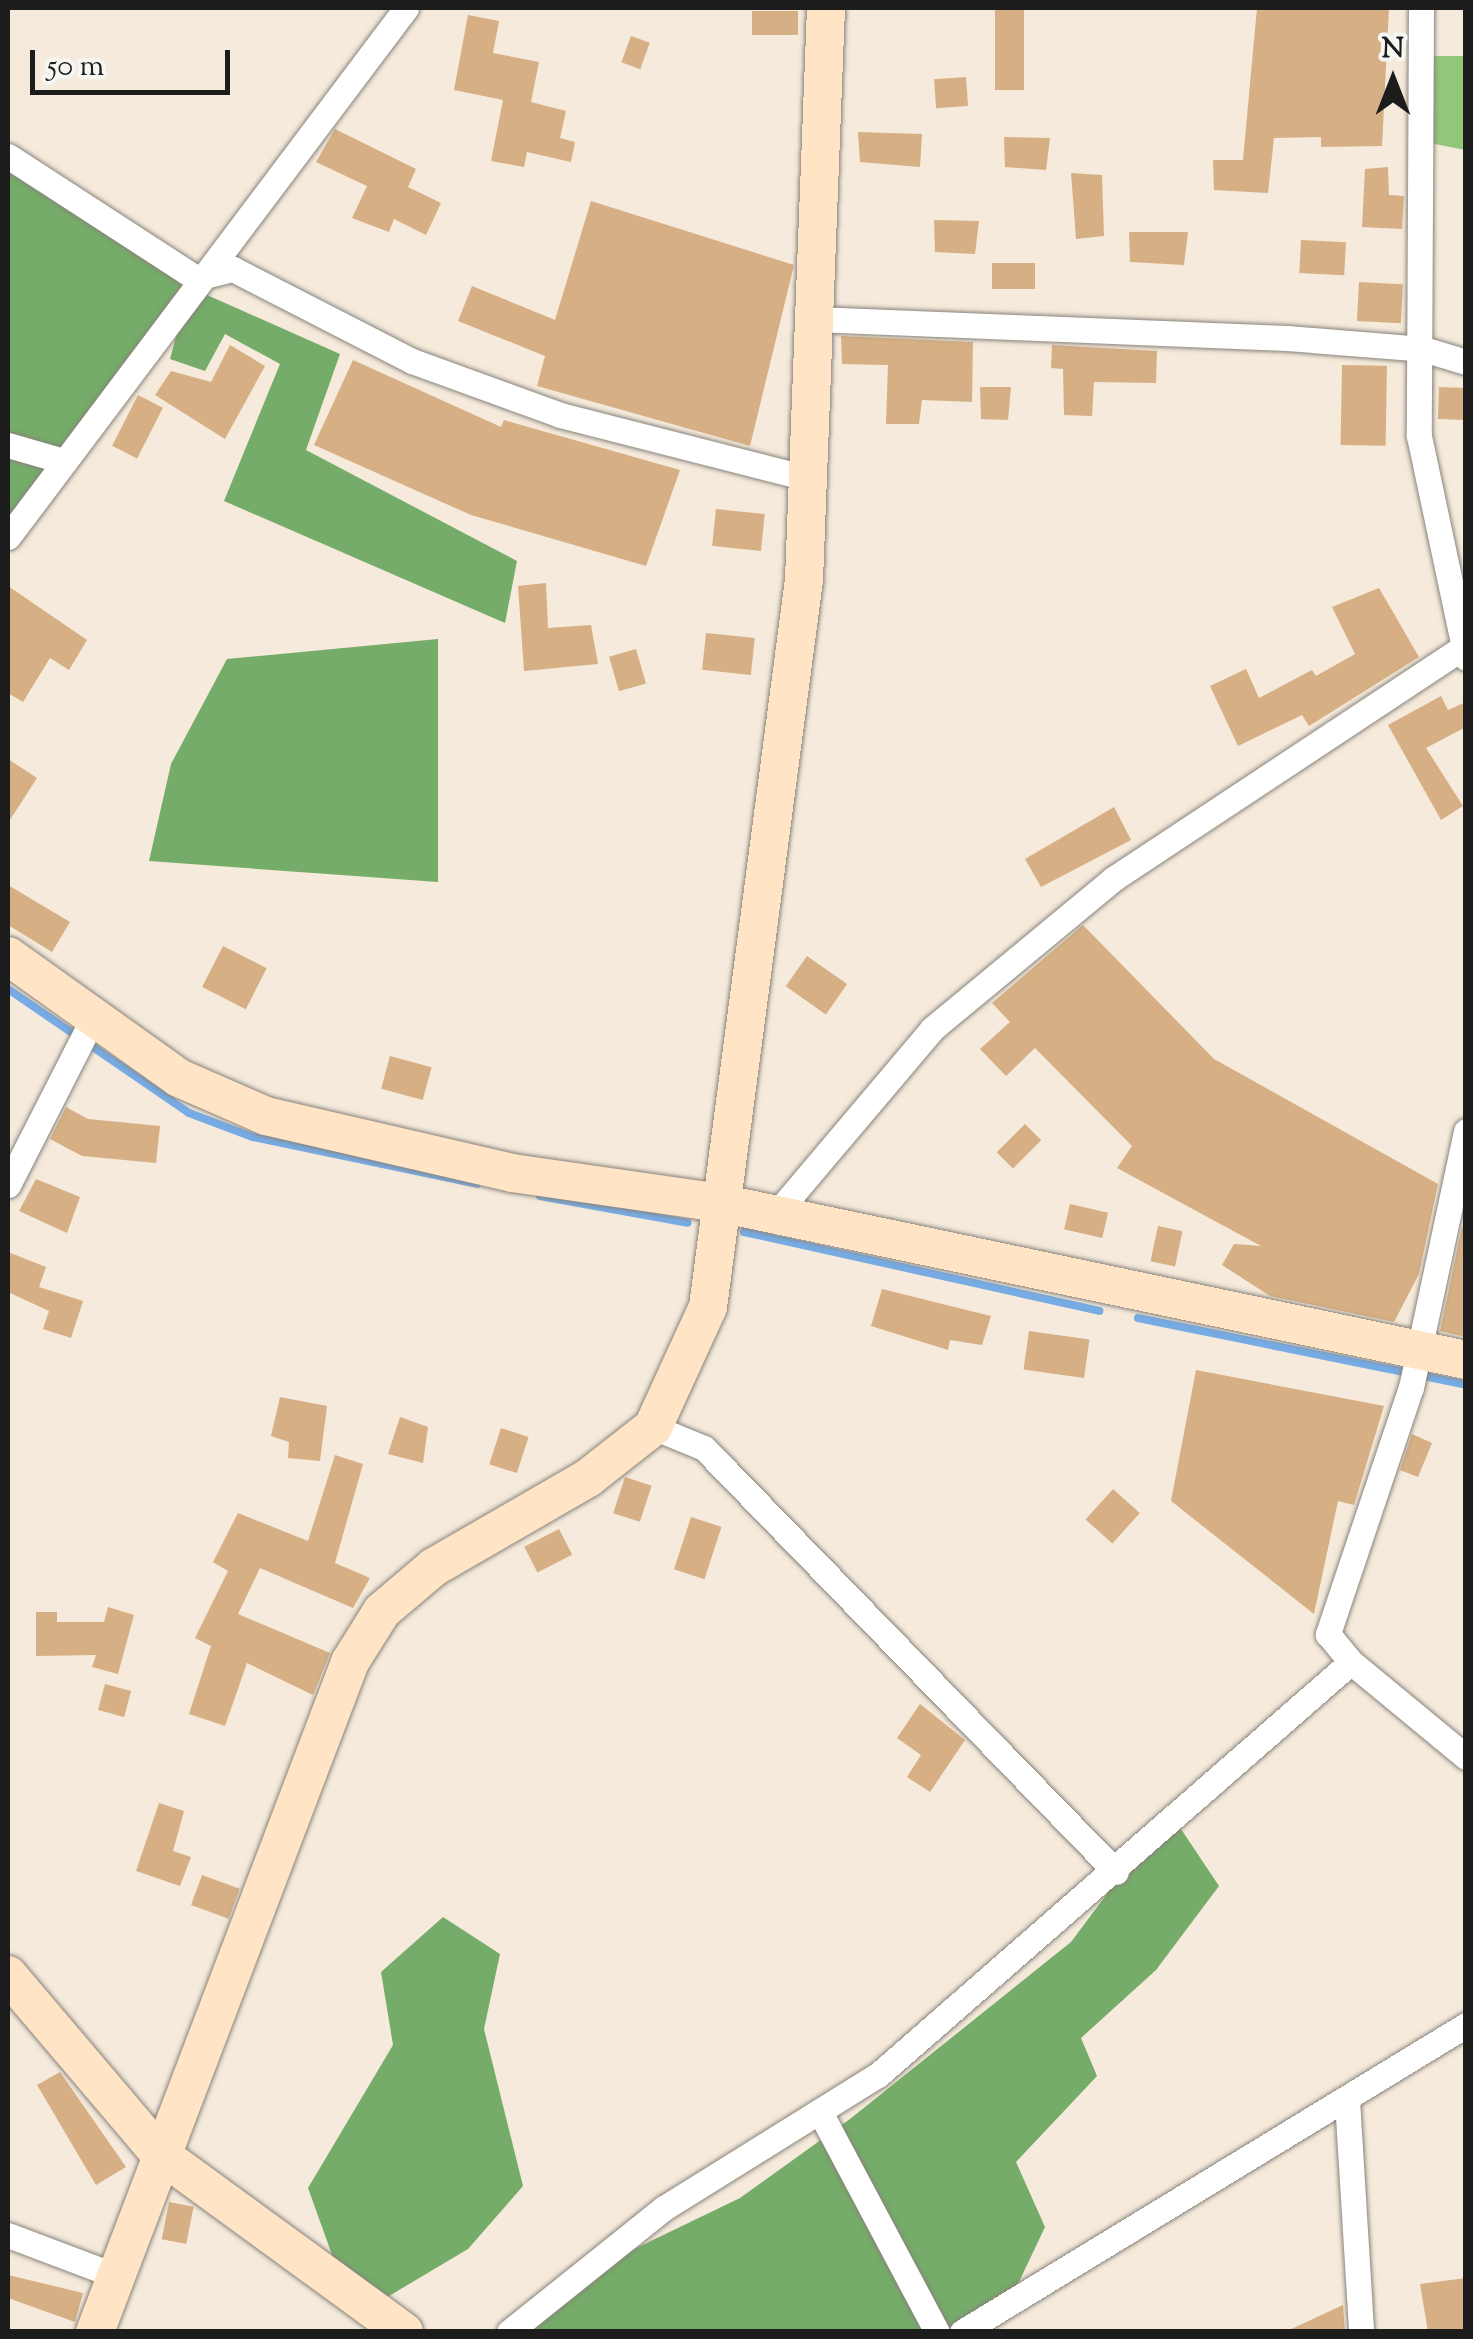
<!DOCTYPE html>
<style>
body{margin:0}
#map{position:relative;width:1473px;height:2339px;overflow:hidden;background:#f5eadb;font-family:"Sorts Mill Goudy",serif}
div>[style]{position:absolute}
.green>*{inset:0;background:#92c779}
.forest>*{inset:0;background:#75ac69}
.stream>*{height:8px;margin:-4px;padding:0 4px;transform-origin:4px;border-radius:4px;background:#77abe4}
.building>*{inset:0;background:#d6af84;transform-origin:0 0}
.roads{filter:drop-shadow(0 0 2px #88837c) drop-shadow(0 0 2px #88837c)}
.street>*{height:25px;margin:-12.5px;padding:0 12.5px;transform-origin:12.5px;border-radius:12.5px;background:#fff}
.secondary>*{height:38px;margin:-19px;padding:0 19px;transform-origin:19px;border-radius:19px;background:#ffe4c6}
span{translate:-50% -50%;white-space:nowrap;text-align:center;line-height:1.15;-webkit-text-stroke:8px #f6f6f2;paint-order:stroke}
.frame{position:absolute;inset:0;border:10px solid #1c1c1c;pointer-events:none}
.north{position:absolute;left:1343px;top:30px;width:100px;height:100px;-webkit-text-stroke:8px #f6f6f2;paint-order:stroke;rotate:0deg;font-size:28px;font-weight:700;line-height:40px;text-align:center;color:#1c1c1c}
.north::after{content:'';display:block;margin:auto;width:35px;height:45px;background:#1c1c1c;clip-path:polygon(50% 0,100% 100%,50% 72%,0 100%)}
.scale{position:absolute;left:30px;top:50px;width:200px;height:45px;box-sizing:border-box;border:5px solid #1c1c1c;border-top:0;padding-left:12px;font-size:30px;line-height:35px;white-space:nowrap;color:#1c1c1c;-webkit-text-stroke:8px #f6f6f2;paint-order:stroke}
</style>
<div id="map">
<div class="green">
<div style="clip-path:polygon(1427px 56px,1465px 56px,1465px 150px,1430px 143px)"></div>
</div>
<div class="forest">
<div style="clip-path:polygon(8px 172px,189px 287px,340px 354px,306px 450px,517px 561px,505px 623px,224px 501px,280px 364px,225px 334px,205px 371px,170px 359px,188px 291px,8px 534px)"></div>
<div style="clip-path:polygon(438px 639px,438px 882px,149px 861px,171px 764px,227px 659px)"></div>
<div style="clip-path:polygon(1181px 1829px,1219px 1886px,1156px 1970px,1081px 2038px,1097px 2076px,1016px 2162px,1045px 2227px,1009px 2303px,963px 2331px,496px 2332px,570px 2280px,740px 2198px,850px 2119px,1071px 1942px,1139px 1851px)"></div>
<div style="clip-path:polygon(443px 1917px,500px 1954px,484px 2029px,523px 2186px,468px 2249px,389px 2296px,345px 2291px,308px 2188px,393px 2045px,381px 1972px)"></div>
</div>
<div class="stream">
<div style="left:8px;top:989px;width:219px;rotate:34.4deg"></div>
<div style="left:189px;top:1113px;width:68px;rotate:20.6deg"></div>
<div style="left:253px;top:1137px;width:229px;rotate:11.8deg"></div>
<div style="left:540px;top:1196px;width:150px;rotate:10.3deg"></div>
<div style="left:744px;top:1232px;width:364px;rotate:12.5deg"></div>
<div style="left:1138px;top:1318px;width:335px;rotate:11.5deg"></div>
</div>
<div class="building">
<div style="left:995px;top:8px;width:29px;height:82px"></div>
<div style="clip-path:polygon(1257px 8px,1389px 8px,1382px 146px,1321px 147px,1321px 137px,1274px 138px,1268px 193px,1214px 190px,1213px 160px,1243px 160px)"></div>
<div style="left:752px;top:11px;width:46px;height:24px"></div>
<div style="clip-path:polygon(468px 15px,499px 21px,493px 53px,539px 62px,531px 102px,566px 111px,560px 138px,575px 142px,571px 162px,527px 152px,524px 167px,491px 161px,503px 100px,454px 90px)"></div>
<div style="left:631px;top:36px;width:20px;height:28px;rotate:20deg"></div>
<div style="left:966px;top:77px;width:29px;height:32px;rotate:86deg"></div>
<div style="clip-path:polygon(335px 129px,416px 169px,408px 187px,441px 203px,426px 235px,394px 219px,389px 232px,352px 218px,367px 186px,316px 162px)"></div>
<div style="clip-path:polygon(858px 132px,922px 134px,920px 167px,860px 162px)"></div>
<div style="clip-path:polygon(1004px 137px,1050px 138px,1046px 170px,1005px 167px)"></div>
<div style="clip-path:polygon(1388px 167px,1389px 195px,1404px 196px,1402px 229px,1362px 227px,1365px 169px)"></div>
<div style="clip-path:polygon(1071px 173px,1102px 175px,1104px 236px,1076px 239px)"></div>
<div style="clip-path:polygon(591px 201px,794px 265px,750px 446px,537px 386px,545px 356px,458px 321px,472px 286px,555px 320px)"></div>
<div style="clip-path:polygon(934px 220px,979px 221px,975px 254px,935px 252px)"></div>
<div style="clip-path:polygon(1129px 232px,1188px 232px,1184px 265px,1130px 262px)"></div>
<div style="left:1301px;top:240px;width:45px;height:33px;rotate:3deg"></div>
<div style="left:992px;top:263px;width:43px;height:26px"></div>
<div style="left:1359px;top:282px;width:44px;height:39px;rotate:3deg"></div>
<div style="clip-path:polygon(841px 336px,973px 342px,972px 402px,922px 400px,919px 424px,886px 424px,888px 365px,842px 364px)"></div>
<div style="clip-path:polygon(230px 345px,265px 366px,225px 439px,155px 395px,171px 371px,211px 382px)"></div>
<div style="clip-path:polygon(1052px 345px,1157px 351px,1156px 383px,1094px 382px,1092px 416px,1064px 415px,1063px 369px,1051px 368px)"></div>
<div style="clip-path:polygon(353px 360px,501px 427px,504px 420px,680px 470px,646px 566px,471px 515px,314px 445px)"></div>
<div style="left:1342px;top:365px;width:45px;height:80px;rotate:1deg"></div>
<div style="clip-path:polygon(980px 387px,1011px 387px,1008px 420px,981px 419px)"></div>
<div style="left:1439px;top:387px;width:27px;height:32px;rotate:2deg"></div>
<div style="left:138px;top:395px;width:28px;height:57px;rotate:27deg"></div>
<div style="left:716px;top:509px;width:49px;height:37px;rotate:6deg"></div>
<div style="clip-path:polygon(546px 583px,548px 628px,591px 625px,598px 664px,524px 671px,518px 586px)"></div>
<div style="clip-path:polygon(8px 586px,87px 640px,69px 670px,50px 658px,23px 702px,8px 693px)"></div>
<div style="clip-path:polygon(1379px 588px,1419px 657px,1309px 726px,1302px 715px,1238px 746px,1210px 686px,1246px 669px,1259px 698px,1312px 670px,1316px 676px,1355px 654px,1332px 607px)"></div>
<div style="left:706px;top:633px;width:49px;height:37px;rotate:6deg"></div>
<div style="left:636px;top:649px;width:36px;height:28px;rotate:74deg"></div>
<div style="clip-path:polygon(1441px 696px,1448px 710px,1466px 702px,1466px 727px,1426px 748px,1463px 806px,1441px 820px,1388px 725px)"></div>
<div style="clip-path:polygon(8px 759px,37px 778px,8px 823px)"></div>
<div style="clip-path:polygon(1114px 807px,1131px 840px,1041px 887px,1025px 859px)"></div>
<div style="clip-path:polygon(8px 885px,70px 922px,52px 952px,8px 925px)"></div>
<div style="clip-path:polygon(1083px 925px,1214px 1059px,1438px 1184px,1419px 1274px,1394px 1322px,1270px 1296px,1222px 1265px,1234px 1244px,1261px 1246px,1117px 1168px,1132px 1146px,1035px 1048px,1006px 1076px,980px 1049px,1010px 1022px,992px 1003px)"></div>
<div style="left:223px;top:946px;width:49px;height:46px;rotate:27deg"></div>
<div style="left:807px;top:956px;width:49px;height:37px;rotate:35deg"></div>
<div style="left:390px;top:1056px;width:43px;height:34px;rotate:15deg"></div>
<div style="clip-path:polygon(66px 1107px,88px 1119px,160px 1126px,156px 1163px,82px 1156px,50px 1139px)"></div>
<div style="left:1025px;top:1124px;width:23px;height:40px;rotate:45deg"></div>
<div style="clip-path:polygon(36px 1179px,80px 1197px,67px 1233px,19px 1211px)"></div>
<div style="left:1070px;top:1204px;width:39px;height:26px;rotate:13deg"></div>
<div style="left:1158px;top:1226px;width:25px;height:36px;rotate:12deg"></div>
<div style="clip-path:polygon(1462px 1227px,1466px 1227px,1466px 1337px,1440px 1331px)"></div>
<div style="clip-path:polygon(8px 1252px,46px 1267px,39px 1287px,83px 1301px,71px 1338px,43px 1329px,49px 1311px,8px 1292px)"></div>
<div style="clip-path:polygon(882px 1289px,991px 1316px,982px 1345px,950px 1340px,948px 1350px,871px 1326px)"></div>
<div style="left:1029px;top:1331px;width:61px;height:39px;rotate:8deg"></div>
<div style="clip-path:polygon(1196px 1370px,1384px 1406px,1354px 1505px,1338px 1501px,1314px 1614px,1171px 1501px)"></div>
<div style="clip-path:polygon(280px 1397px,327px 1406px,320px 1461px,288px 1458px,289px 1442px,271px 1436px)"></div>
<div style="clip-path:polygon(400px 1417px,428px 1427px,423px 1463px,388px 1454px)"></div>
<div style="left:501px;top:1428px;width:29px;height:38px;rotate:18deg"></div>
<div style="clip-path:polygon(1412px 1434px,1432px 1443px,1418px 1477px,1400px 1470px)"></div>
<div style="clip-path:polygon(335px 1455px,363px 1464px,335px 1563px,370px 1578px,353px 1608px,260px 1568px,238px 1614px,330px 1653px,313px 1695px,247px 1663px,225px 1726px,189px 1714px,211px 1646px,195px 1638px,228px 1571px,213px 1562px,238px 1513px,308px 1541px)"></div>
<div style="left:625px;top:1477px;width:28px;height:38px;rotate:18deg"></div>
<div style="left:1113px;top:1489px;width:36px;height:41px;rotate:42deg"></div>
<div style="left:691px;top:1517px;width:32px;height:55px;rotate:18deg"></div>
<div style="left:559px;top:1529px;width:29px;height:39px;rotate:63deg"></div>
<div style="clip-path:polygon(108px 1607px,134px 1615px,118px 1674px,92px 1667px,96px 1655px,36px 1656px,36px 1612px,57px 1612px,57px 1622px,104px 1622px)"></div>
<div style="left:105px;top:1684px;width:27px;height:27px;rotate:15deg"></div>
<div style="clip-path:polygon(920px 1704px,965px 1740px,930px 1792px,907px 1777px,921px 1755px,897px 1738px)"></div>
<div style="clip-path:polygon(159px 1803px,184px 1811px,173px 1851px,191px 1857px,180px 1886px,136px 1871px)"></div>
<div style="left:202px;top:1875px;width:40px;height:32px;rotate:20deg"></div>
<div style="clip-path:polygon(60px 2072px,126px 2167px,96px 2185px,37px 2085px)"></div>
<div style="left:169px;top:2202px;width:25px;height:38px;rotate:11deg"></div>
<div style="clip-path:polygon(8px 2275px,83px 2293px,75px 2322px,8px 2298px)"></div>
<div style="clip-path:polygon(1466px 2278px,1466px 2332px,1428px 2332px,1420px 2284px)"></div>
<div style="clip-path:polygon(1343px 2305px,1345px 2332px,1285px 2332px)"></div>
</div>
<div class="roads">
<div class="street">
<div style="left:1421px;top:8px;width:428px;rotate:90.3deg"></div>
<div style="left:1419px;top:436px;width:227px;rotate:78deg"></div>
<div style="left:8px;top:156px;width:224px;rotate:33deg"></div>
<div style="left:196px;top:278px;width:38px;rotate:-14deg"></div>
<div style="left:233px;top:269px;width:201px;rotate:27.2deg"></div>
<div style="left:412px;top:361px;width:158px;rotate:20deg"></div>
<div style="left:560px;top:415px;width:256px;rotate:14.3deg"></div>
<div style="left:814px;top:319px;width:473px;rotate:2.3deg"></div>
<div style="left:1287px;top:338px;width:136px;rotate:4.6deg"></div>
<div style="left:1423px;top:349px;width:45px;rotate:16.8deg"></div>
<div style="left:8px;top:445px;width:54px;rotate:16.1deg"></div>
<div style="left:8px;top:537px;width:662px;rotate:-53.04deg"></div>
<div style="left:1466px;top:1131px;width:262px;rotate:102.1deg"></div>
<div style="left:1411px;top:1387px;width:261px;rotate:108.6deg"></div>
<div style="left:1328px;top:1634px;width:36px;rotate:51deg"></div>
<div style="left:1351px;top:1662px;width:149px;rotate:39.6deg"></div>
<div style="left:8px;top:1185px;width:187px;rotate:-63deg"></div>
<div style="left:775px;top:1215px;width:243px;rotate:-49.8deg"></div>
<div style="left:932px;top:1029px;width:235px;rotate:-39.6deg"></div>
<div style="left:1113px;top:879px;width:424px;rotate:-33.5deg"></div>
<div style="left:653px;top:1427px;width:55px;rotate:22.4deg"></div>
<div style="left:704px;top:1448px;width:591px;rotate:45.82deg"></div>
<div style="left:1347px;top:2100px;width:232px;rotate:86.5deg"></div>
<div style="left:821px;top:2114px;width:247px;rotate:62deg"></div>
<div style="left:8px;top:2235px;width:113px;rotate:20.7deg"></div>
<div style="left:509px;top:2332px;width:198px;rotate:-38.7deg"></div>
<div style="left:664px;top:2208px;width:252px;rotate:-31.9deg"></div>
<div style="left:878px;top:2075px;width:628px;rotate:-41.13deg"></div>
<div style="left:962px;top:2332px;width:590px;rotate:-31.35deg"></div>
</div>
<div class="secondary">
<div style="left:8px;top:956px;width:210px;rotate:35.5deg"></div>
<div style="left:179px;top:1078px;width:95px;rotate:23.6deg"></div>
<div style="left:266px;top:1116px;width:253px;rotate:13deg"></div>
<div style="left:512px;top:1173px;width:210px;rotate:8.2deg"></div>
<div style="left:720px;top:1203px;width:762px;rotate:11.88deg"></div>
<div style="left:8px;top:1975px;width:235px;rotate:49.7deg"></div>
<div style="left:160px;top:2154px;width:302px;rotate:36.1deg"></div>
<div style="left:95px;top:2332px;width:717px;rotate:-69.16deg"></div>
<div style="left:350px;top:1662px;width:60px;rotate:-57.9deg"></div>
<div style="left:382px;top:1611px;width:68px;rotate:-40.2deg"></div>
<div style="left:434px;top:1567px;width:178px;rotate:-30deg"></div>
<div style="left:588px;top:1478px;width:83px;rotate:-38.1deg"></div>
<div style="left:653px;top:1427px;width:132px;rotate:-65.4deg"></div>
<div style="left:708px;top:1307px;width:733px;rotate:-82.48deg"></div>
<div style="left:804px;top:580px;width:572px;rotate:-87.8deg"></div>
</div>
</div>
<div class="frame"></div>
<div class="north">N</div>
<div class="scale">50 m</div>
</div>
